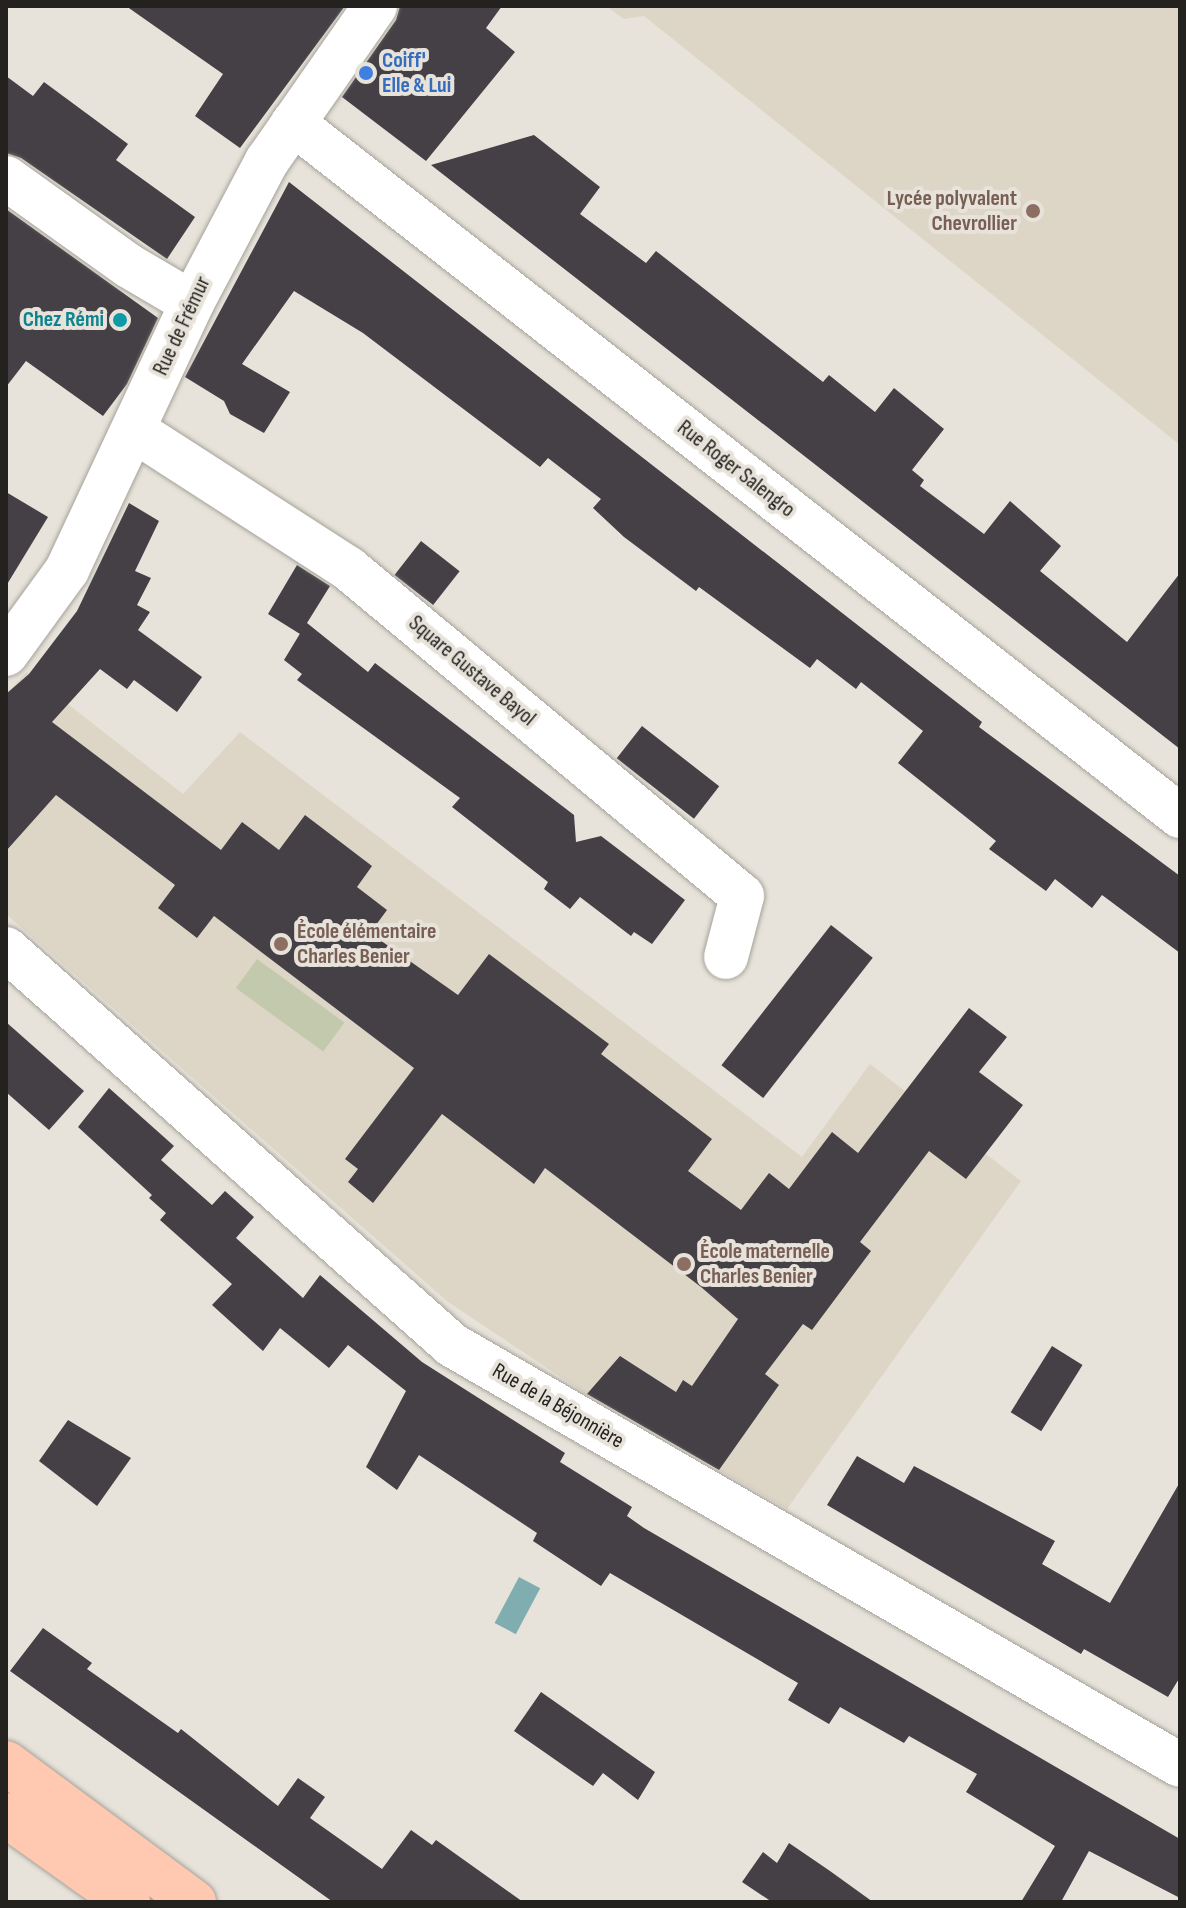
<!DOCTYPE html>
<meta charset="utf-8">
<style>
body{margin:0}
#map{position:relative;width:1186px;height:1908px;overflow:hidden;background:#e7e3da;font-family:"Sofia Sans Condensed",sans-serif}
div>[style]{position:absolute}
.built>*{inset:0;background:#ddd6c7}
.green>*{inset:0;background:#c2c9ac;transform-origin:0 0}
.water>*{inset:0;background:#7fadb0;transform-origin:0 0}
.building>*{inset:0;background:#444046;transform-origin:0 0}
.roads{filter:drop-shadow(0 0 2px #a5a29a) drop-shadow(0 0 2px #a5a29a)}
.minor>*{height:44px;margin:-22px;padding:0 22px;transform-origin:22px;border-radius:22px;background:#fff}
.major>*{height:44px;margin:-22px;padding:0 22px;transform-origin:22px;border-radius:22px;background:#fec9b0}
.dots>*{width:22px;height:22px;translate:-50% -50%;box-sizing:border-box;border:4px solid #e7e3da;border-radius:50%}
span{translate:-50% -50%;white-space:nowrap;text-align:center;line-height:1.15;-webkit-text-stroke:8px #e7e3da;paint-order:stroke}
.shop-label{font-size:22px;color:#366cbe;font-weight:700}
.left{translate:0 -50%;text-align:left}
.education-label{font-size:22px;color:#785e54;font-weight:700}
.right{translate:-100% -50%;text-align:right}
.culture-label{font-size:22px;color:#0d838f;font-weight:700}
.street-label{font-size:22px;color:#23221f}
.frame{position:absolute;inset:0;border:8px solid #23221f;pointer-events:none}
</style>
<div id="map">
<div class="built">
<div style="clip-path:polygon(606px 6px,1180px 6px,1180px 445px,644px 16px,624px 19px)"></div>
<div style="clip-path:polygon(27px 672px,183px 794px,240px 732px,802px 1157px,870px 1064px,1021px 1181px,787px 1509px,586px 1394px,448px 1302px,6px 914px,6px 694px)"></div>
</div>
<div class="green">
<div style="left:257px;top:959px;width:108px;height:36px;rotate:36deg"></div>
</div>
<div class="water">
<div style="left:519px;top:1577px;width:24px;height:52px;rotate:28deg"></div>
</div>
<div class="building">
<div style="clip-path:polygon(126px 6px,345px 6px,240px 148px,195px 116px,223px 74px)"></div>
<div style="clip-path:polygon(400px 6px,502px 6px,486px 28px,515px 52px,426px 161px,342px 97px,396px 20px)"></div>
<div style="clip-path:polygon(6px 76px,33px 96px,44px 82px,128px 144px,116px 160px,195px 217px,167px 259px,21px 158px,6px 153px)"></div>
<div style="clip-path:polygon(534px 135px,600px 187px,580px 214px,646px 263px,656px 251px,823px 382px,829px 375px,875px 412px,894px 388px,944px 429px,912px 470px,924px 480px,920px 486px,984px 534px,1010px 501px,1061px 546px,1040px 571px,1127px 642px,1180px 573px,1180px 749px,431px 165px)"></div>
<div style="clip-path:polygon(289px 182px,982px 722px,979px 727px,1180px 876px,1180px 953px,1102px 895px,1092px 908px,1055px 879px,1046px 891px,989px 849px,996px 841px,898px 763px,923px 731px,861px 682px,856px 689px,817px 659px,810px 668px,699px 587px,696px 591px,624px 537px,593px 508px,601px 499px,548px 458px,540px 467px,363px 333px,294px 291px,242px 364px,290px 392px,264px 433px,230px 414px,224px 401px,185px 377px)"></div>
<div style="clip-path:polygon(6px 209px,158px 318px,127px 384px,103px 416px,26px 361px,6px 387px)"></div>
<div style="clip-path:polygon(6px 492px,48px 517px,6px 586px)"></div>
<div style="clip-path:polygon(129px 503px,159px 521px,135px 571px,151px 578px,137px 605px,150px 612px,138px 630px,202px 677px,177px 712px,134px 680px,127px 689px,100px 669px,52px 722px,221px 850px,242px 822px,279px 850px,305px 815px,372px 866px,357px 887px,387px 910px,370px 933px,458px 995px,489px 954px,609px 1044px,601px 1054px,712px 1139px,688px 1171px,741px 1210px,769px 1173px,789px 1189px,832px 1132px,858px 1153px,969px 1008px,1007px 1037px,979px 1072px,1023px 1105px,966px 1179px,929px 1151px,860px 1242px,871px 1251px,812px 1330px,803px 1324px,765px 1374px,779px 1385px,719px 1470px,587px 1394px,620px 1356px,676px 1392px,683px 1380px,692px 1386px,738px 1319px,701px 1287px,545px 1168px,534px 1184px,442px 1114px,373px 1203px,348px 1182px,358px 1169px,345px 1159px,414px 1068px,214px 916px,197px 938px,158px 908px,175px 885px,56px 795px,6px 851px,6px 694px,29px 674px,77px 611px)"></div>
<div style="left:421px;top:541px;width:49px;height:43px;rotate:38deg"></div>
<div style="clip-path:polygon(297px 565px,330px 586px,307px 623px,368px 672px,375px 663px,574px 815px,576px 842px,601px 836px,685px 900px,652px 944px,634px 932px,631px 936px,580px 897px,570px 909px,544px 889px,548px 882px,452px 807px,460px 798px,297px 680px,302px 674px,284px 660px,304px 627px,300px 634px,268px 614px)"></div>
<div style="left:642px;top:726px;width:98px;height:41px;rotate:38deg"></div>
<div style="left:831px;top:925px;width:53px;height:178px;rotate:38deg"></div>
<div style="clip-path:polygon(6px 1022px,84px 1091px,49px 1130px,6px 1092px)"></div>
<div style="clip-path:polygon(109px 1088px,174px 1146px,161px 1160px,212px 1205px,225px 1191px,254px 1217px,236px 1238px,303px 1298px,320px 1275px,422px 1362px,565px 1453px,560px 1462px,632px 1507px,627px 1516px,644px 1528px,1180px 1839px,1180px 1898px,1089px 1851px,1061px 1902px,1021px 1902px,1055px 1846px,966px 1792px,977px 1774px,909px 1736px,904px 1743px,840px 1707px,829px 1724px,788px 1700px,798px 1683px,610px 1573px,601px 1586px,533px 1541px,537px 1533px,419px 1455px,397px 1490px,366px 1467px,406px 1391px,348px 1345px,329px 1368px,280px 1328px,263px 1351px,212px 1305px,232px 1284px,160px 1220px,166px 1213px,149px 1198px,152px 1195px,78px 1127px)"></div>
<div style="left:1052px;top:1346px;width:36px;height:78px;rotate:32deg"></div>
<div style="clip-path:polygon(68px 1420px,131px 1458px,97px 1506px,39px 1461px)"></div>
<div style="clip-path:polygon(857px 1456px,904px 1483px,914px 1466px,1055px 1541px,1042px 1564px,1110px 1603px,1180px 1482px,1180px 1677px,1168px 1697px,1084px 1649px,1081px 1654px,827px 1505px)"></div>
<div style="clip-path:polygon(43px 1628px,92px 1663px,87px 1669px,178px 1733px,181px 1729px,278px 1806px,298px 1778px,325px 1797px,310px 1818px,382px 1869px,411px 1830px,432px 1845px,436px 1840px,523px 1902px,333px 1902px,10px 1671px)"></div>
<div style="clip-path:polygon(541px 1692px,655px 1772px,638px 1800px,603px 1773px,593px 1786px,514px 1731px)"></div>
<div style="clip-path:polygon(789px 1843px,830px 1871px,873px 1902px,772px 1902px,742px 1882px,763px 1852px,777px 1863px)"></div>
</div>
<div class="roads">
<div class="minor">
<div style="left:293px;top:123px;width:1126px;rotate:38deg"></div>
<div style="left:6px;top:178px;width:151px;rotate:35.6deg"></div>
<div style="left:129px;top:266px;width:73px;rotate:30.4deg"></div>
<div style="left:135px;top:431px;width:255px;rotate:32.8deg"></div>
<div style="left:349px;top:569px;width:511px;rotate:39.76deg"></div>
<div style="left:742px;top:896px;width:63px;rotate:104.7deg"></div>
<div style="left:6px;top:654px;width:104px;rotate:-54deg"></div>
<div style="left:67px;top:570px;width:295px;rotate:-64.9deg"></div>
<div style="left:192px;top:303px;width:161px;rotate:-62.2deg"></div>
<div style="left:267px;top:161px;width:189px;rotate:-55.1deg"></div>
<div style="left:6px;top:949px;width:596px;rotate:41.6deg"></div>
<div style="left:452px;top:1345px;width:840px;rotate:29.98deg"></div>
</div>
<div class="major">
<div style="left:6px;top:1763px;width:234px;rotate:36.5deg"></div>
<div style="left:6px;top:1815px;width:150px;rotate:35.5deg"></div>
</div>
</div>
<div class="dots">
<div style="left:366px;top:73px;background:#3f7fe0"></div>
<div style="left:1033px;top:211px;background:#8d6e63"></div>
<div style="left:120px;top:320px;background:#0f9aa8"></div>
<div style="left:281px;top:944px;background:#8d6e63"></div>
<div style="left:684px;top:1264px;background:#8d6e63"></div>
</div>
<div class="shop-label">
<span class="left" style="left:382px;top:73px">Coiff'<br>Elle &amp; Lui</span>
</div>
<div class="education-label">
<span class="right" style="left:1017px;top:211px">Lycée polyvalent<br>Chevrollier</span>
<span class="left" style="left:297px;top:944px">École élémentaire<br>Charles Benier</span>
<span class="left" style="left:700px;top:1264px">École maternelle<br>Charles Benier</span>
</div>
<div class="culture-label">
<span class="right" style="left:104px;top:320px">Chez Rémi</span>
</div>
<div class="street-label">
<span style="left:182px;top:326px;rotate:-65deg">Rue de Frémur</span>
<span style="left:736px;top:469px;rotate:38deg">Rue Roger Salengro</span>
<span style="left:472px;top:671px;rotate:40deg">Square Gustave Bayol</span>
<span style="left:558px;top:1406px;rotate:30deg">Rue de la Béjonnière</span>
</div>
<div class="frame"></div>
</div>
